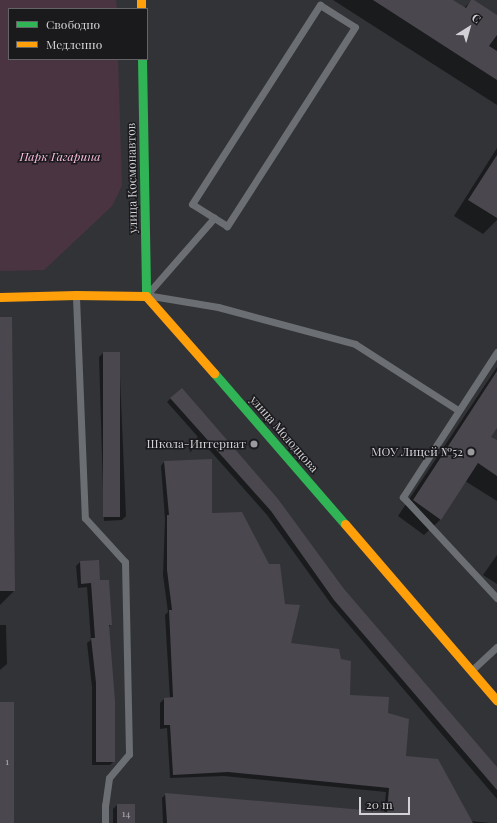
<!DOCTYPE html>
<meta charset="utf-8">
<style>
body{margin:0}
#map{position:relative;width:497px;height:823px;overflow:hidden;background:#323337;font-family:"Playfair Display",serif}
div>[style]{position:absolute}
.green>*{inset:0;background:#4b3442}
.shadow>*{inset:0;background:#0007}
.building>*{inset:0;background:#4a474e;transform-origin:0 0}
.lane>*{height:7px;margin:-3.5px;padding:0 3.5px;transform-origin:3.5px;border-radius:3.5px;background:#6b6e72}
.fast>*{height:9px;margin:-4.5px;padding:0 4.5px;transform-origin:4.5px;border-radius:4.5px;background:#30b455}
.slow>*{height:9px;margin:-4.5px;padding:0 4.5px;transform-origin:4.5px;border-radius:4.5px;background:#ff9f0a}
.dots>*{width:11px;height:11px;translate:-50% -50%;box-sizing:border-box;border:2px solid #1a1a1d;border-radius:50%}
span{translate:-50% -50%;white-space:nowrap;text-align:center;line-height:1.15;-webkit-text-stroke:3px #1a1a1d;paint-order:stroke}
.number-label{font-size:10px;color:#b0afb4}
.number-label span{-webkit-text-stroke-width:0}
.park-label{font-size:12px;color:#fbbde0;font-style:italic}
.street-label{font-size:12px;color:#d2d2d6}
.poi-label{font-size:12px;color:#d2d2d6}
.right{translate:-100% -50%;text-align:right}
.legend{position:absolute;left:8px;top:8px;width:140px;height:52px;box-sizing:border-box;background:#1a1a1d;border:1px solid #646467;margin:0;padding:5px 7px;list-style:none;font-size:12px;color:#d2d2d6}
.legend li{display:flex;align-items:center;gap:8px;height:20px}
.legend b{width:20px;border:1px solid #646467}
.north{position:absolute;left:449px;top:8px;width:40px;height:40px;-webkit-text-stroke:3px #1a1a1d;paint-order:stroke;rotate:37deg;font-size:11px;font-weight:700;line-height:16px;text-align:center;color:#d2d2d6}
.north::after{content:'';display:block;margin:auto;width:14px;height:18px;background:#d2d2d6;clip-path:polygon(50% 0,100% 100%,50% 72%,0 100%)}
.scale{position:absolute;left:359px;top:797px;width:51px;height:18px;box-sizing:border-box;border:2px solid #d2d2d6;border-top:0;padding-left:5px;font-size:12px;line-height:14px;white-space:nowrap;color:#d2d2d6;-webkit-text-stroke:3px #1a1a1d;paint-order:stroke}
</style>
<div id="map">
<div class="green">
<div style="clip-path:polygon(0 0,116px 0,117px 9px,9px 9px,9px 59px,118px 59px,122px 185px,119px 192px,112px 206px,44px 270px,0 271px)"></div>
</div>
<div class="shadow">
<div style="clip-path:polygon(333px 0,451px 0,464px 8px,472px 0,497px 16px,497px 105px)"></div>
<div style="clip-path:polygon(497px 148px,497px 220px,483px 234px,454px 216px)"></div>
<div style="clip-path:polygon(0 339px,14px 591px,0 605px)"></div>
<div style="clip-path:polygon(103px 353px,119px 353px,126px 516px,122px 520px,104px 521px,99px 357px)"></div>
<div style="clip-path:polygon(497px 367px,497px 426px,490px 437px,497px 441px,497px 501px,465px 481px,440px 520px,424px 535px,398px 516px)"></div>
<div style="clip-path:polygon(171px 398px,343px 589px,497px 769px,497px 799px,331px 604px,267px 515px,167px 402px)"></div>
<div style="clip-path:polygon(164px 462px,211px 514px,289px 644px,349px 695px,387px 713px,405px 757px,470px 821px,491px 823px,163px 823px,162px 798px,166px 794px,384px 813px,386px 792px,224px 776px,170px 778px,167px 728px,160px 729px,160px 703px,164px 699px,170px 699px,165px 615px,168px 612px,163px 575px,165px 519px,161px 466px)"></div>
<div style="clip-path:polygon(497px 555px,497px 584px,483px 575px)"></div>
<div style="clip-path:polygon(98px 561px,99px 581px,111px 624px,108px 628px,114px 761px,110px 765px,92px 765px,92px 687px,87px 643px,91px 640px,87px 587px,78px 588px,76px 566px,80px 562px)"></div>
<div style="clip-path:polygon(0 625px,6px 625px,7px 664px,0 670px)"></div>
<div style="clip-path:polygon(117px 805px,134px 805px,135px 823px,113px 823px,113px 809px)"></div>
</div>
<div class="building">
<div style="clip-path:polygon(373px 0,453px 0,466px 8px,471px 0,474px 0,497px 15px,497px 35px,489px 46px,497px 51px,497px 80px)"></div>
<div style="clip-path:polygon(497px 155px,497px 218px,468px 200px)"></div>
<div style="clip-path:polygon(0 317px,12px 317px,15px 591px,0 591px)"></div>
<div style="left:103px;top:352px;width:17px;height:165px"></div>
<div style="clip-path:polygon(497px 371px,497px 428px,491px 437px,497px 440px,497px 476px,478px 463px,441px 520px,413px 500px)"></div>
<div style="clip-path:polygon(182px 388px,278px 499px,344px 589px,497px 767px,497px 790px,334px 600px,271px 511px,170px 398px)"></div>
<div style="clip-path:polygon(212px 459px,212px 513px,242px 512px,269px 564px,280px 564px,285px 604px,300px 605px,291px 643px,339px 649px,341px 659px,351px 661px,350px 695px,389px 697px,388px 713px,409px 719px,406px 756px,438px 759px,473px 823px,167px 823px,165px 793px,387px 812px,389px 788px,228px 772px,173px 775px,170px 725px,164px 725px,164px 698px,173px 697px,169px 610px,172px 610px,167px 570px,167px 515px,169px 515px,164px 461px)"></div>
<div style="clip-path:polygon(99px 560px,100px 580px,109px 580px,112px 625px,109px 625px,115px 701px,115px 762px,96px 762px,96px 683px,91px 638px,95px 638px,91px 583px,81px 584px,80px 561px)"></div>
<div style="left:0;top:702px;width:14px;height:121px"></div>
<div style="left:117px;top:804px;width:18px;height:19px"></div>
</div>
<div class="lane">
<div style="left:320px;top:5px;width:41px;rotate:32.2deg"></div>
<div style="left:355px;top:27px;width:237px;rotate:122.7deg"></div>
<div style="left:227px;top:226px;width:41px;rotate:-147.8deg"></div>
<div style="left:192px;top:204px;width:237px;rotate:-57.3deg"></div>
<div style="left:151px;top:290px;width:96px;rotate:-48.8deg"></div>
<div style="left:152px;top:296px;width:67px;rotate:9.5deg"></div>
<div style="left:218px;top:307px;width:142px;rotate:15.1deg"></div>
<div style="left:355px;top:344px;width:122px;rotate:32.7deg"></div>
<div style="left:76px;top:297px;width:221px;rotate:87.7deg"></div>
<div style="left:85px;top:518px;width:59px;rotate:47.7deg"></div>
<div style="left:125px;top:562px;width:192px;rotate:88.8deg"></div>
<div style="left:129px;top:754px;width:31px;rotate:130deg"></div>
<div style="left:109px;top:778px;width:27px;rotate:98deg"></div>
<div style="left:105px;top:805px;width:18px;rotate:90deg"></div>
<div style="left:497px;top:352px;width:173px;rotate:123deg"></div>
<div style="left:403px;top:497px;width:138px;rotate:47.1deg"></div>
<div style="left:472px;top:670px;width:34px;rotate:-43deg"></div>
</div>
<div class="fast">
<div style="left:142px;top:59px;width:237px;rotate:89deg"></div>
<div style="left:214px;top:373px;width:200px;rotate:49.1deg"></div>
</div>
<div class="slow">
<div style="left:141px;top:0;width:9px;rotate:90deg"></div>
<div style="left:0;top:297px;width:76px;rotate:-1.5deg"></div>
<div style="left:76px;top:295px;width:70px;rotate:0.8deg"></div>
<div style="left:146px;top:296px;width:103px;rotate:48.6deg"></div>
<div style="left:345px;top:524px;width:233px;rotate:49.3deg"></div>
</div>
<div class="dots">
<div style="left:254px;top:444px;background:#9a9a9e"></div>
<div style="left:471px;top:452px;background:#9a9a9e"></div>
</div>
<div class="number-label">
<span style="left:7px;top:762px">1</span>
<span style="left:126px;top:814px">14</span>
</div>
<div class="park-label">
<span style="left:60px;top:157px">Парк Гагарина</span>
</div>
<div class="street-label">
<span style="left:132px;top:178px;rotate:-91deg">улица Космонавтов</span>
<span style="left:284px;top:434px;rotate:49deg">улица Молодцова</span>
</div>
<div class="poi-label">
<span class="right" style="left:246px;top:444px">Школа-Интернат</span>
<span class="right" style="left:463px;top:452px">МОУ Лицей №52</span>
</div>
<ul class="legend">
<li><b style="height:5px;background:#30b455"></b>Свободно</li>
<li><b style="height:5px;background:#ff9f0a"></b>Медленно</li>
</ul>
<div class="north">С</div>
<div class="scale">20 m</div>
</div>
